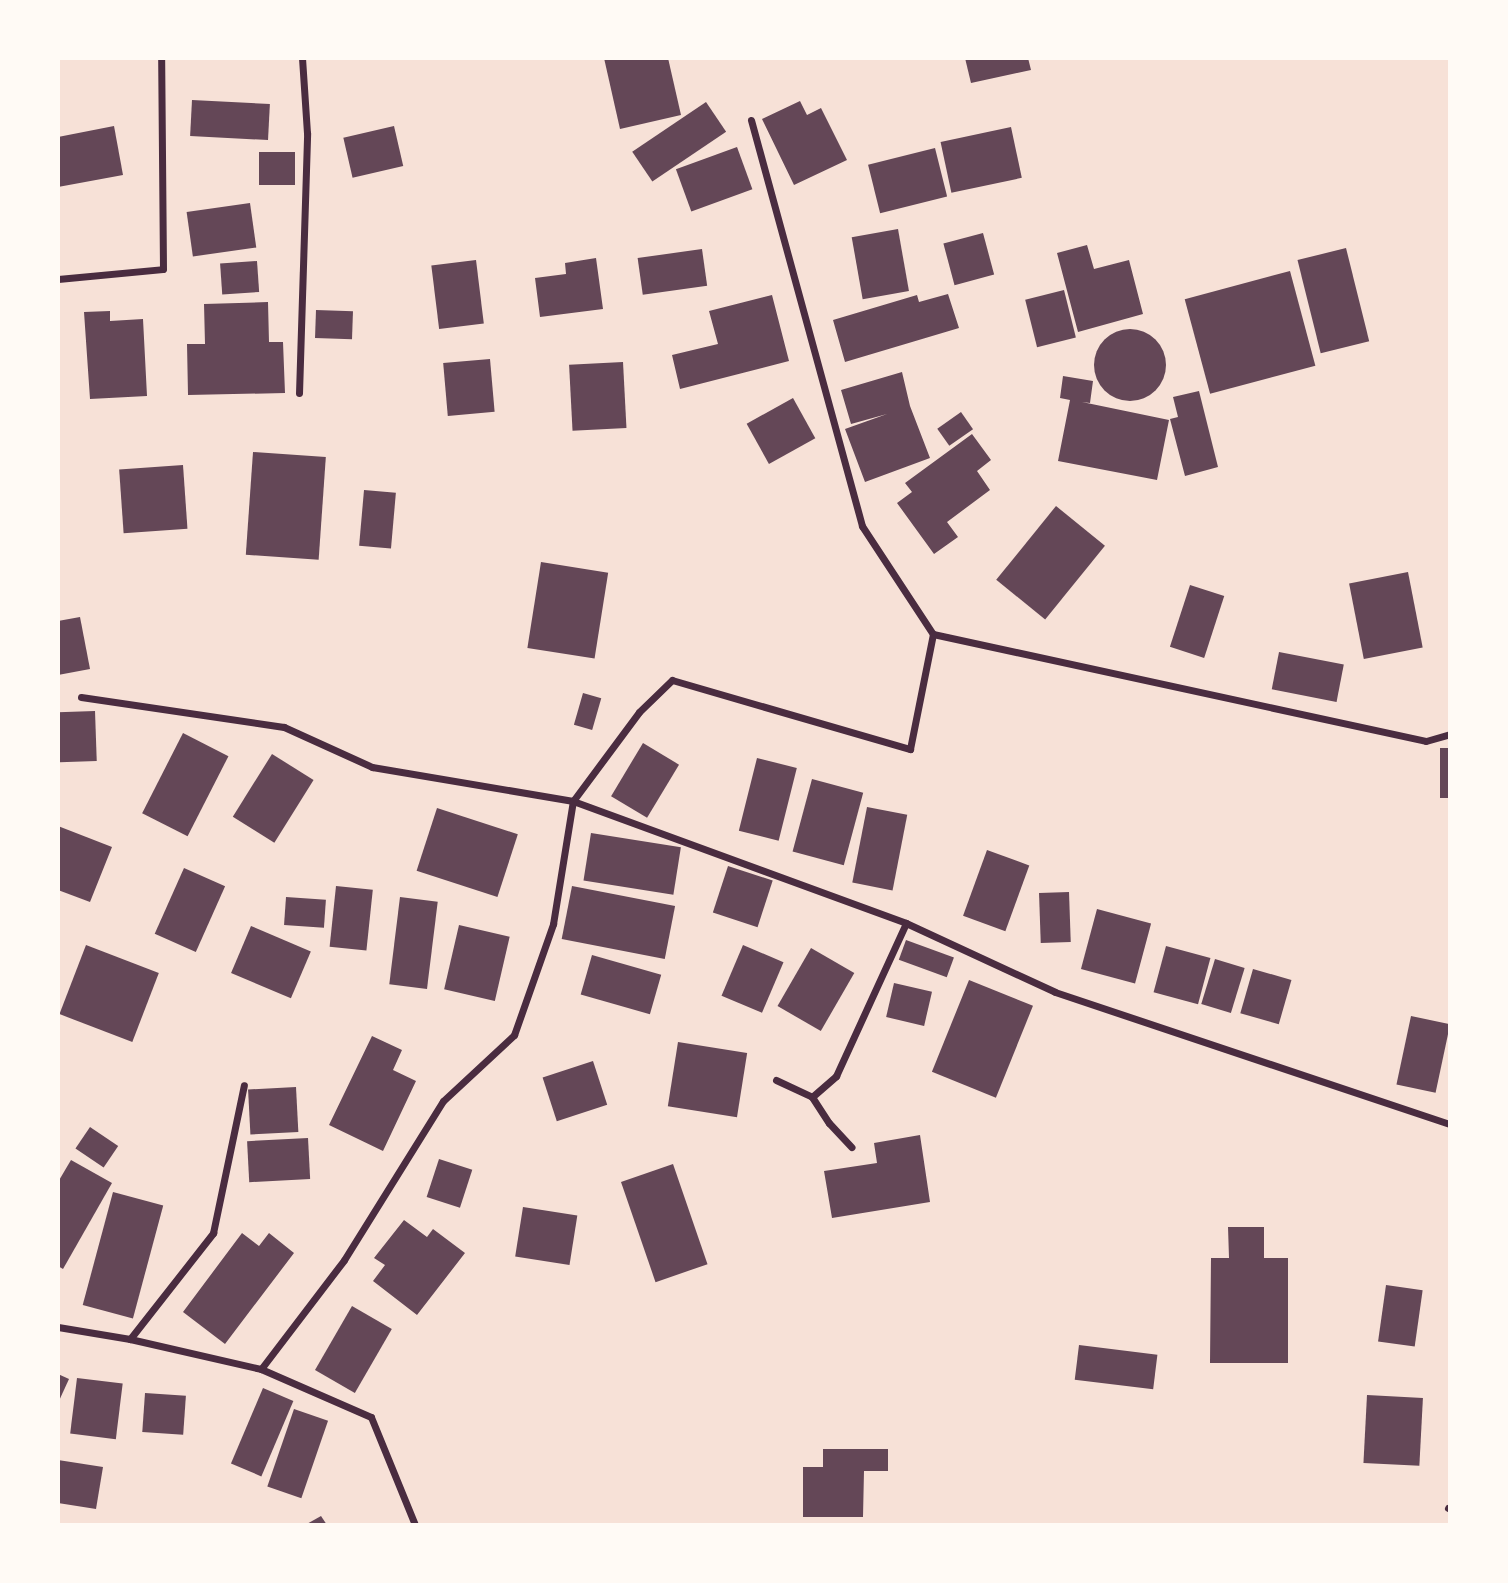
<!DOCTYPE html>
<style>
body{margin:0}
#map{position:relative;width:1508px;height:1583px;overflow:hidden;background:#f7e1d7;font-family:"Archivo Narrow",sans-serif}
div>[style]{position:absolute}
.building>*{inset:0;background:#644757;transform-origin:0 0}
.round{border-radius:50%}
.minor>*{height:7px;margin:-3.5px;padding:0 3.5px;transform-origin:3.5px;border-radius:3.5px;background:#4a2c40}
span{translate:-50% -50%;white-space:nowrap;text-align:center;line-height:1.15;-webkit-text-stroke:6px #fffaf5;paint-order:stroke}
.frame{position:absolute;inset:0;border:60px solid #fffaf5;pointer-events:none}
</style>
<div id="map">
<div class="building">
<div style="clip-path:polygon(604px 58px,668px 58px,681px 115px,620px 129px)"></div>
<div style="clip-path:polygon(965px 58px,1028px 58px,1031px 70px,971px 83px)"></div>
<div style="left:192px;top:100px;width:78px;height:36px;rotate:3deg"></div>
<div style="clip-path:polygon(800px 101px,807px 115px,821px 108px,847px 160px,794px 185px,762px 119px)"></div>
<div style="left:706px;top:102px;width:36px;height:89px;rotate:56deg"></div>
<div style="clip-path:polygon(114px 126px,123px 175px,58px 187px,58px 137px)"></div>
<div style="left:394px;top:126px;width:41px;height:52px;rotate:77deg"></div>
<div style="left:1011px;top:127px;width:52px;height:72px;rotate:78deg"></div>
<div style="left:737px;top:147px;width:45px;height:65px;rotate:70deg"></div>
<div style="left:935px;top:148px;width:50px;height:69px;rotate:76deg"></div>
<div style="left:259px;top:152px;width:36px;height:33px"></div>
<div style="left:250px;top:203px;width:45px;height:64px;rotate:82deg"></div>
<div style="left:898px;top:229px;width:63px;height:47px;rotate:80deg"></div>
<div style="left:983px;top:233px;width:43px;height:41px;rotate:75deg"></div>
<div style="clip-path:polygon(1087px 245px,1094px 269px,1129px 260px,1143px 314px,1078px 332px,1057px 253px)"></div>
<div style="left:1346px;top:248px;width:96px;height:50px;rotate:76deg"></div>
<div style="left:702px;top:249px;width:37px;height:65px;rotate:82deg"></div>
<div style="clip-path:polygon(596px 258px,603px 309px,540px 317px,535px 278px,566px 274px,565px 263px)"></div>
<div style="left:476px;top:260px;width:64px;height:45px;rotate:83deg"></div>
<div style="left:257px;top:261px;width:31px;height:37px;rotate:86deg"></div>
<div style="left:1290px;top:271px;width:98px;height:109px;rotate:75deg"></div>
<div style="left:1064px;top:290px;width:49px;height:40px;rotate:76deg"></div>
<div style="clip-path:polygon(948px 294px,959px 328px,845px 362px,833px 320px,917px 295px,919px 302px)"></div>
<div style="clip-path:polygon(772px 295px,789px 361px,680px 389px,672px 355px,718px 344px,709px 311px)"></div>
<div style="clip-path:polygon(268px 302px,269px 342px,283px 342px,285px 393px,188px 395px,187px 344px,205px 344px,204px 304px)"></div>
<div style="left:316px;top:310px;width:37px;height:28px;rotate:2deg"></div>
<div style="clip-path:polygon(110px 311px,110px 321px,143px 319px,147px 396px,90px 399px,84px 312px)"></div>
<div class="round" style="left:1094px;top:329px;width:72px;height:72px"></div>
<div style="left:490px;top:359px;width:53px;height:47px;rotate:85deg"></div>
<div style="left:623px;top:362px;width:66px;height:54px;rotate:87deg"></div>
<div style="clip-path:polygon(902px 372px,910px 406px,930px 458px,865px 482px,845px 429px,887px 414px,851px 424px,841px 390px)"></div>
<div style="clip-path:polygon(1063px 376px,1093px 381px,1090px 403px,1082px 402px,1169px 420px,1157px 480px,1058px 461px,1070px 400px,1060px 398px)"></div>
<div style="clip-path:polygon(1199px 391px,1218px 467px,1185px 476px,1170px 419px,1178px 417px,1173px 397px)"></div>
<div style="left:793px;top:398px;width:46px;height:53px;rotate:61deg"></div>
<div style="left:961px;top:412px;width:21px;height:29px;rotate:55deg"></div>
<div style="clip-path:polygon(972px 434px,991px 460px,977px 471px,990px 490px,947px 522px,958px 537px,934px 554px,897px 503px,912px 492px,905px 483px)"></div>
<div style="left:253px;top:452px;width:73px;height:103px;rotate:4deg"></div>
<div style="left:183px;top:465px;width:64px;height:64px;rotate:86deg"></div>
<div style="left:364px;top:490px;width:32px;height:56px;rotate:5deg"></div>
<div style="left:1056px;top:506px;width:63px;height:95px;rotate:39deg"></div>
<div style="left:541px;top:562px;width:68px;height:87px;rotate:9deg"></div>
<div style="left:1408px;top:572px;width:77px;height:60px;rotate:79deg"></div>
<div style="left:1190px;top:585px;width:36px;height:65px;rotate:18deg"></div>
<div style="clip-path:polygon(80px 617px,90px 669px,58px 675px,58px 621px)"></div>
<div style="left:1279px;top:652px;width:66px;height:38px;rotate:11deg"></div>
<div style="left:583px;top:693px;width:19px;height:33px;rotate:16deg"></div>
<div style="left:95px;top:711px;width:50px;height:37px;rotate:88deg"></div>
<div style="left:183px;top:733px;width:51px;height:90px;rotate:27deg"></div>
<div style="left:643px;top:743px;width:42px;height:62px;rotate:31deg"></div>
<div style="left:1440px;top:748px;width:10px;height:50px"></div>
<div style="left:272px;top:754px;width:49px;height:74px;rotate:32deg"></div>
<div style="left:757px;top:758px;width:41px;height:75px;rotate:14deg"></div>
<div style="left:812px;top:779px;width:53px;height:75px;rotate:15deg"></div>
<div style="left:867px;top:807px;width:41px;height:77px;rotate:11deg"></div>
<div style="left:437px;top:808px;width:85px;height:66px;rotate:18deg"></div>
<div style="clip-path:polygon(58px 826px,112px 847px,90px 902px,58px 890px)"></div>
<div style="left:591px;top:833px;width:91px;height:48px;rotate:9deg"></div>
<div style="left:987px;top:850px;width:45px;height:70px;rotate:20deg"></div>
<div style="left:728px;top:866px;width:47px;height:49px;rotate:18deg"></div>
<div style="left:184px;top:868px;width:45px;height:72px;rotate:24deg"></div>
<div style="left:336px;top:886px;width:37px;height:61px;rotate:6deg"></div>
<div style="left:572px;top:886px;width:105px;height:54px;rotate:11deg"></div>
<div style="left:1069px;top:892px;width:50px;height:30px;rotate:88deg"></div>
<div style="left:286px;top:897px;width:40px;height:28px;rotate:4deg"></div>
<div style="left:400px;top:897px;width:38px;height:88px;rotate:7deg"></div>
<div style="left:1097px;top:909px;width:56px;height:62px;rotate:15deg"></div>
<div style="left:459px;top:925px;width:52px;height:66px;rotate:13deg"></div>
<div style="left:251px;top:926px;width:65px;height:51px;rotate:23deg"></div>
<div style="left:906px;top:940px;width:51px;height:21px;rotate:20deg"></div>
<div style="left:86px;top:945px;width:78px;height:74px;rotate:21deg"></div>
<div style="left:743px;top:945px;width:44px;height:55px;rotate:23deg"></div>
<div style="left:1166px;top:946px;width:46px;height:48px;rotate:15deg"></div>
<div style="left:811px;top:948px;width:50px;height:67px;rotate:30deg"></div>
<div style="left:592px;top:955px;width:72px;height:41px;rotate:16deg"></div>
<div style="left:1215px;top:959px;width:31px;height:47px;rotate:17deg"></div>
<div style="left:1253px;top:969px;width:40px;height:46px;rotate:16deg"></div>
<div style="left:969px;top:980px;width:69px;height:99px;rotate:22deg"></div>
<div style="left:894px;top:983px;width:39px;height:35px;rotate:13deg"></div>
<div style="left:1411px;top:1016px;width:40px;height:70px;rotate:12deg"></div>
<div style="clip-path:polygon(372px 1036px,402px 1050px,393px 1070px,416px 1081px,383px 1151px,329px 1125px)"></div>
<div style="left:678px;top:1042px;width:70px;height:65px;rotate:9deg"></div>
<div style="left:593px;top:1061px;width:46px;height:53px;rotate:72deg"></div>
<div style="left:296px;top:1087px;width:45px;height:48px;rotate:87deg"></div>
<div style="left:90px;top:1127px;width:34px;height:26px;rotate:34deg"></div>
<div style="clip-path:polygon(920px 1135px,930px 1202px,832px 1218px,824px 1171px,877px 1163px,874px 1143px)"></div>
<div style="left:308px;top:1138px;width:41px;height:61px;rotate:87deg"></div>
<div style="left:439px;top:1159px;width:35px;height:40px;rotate:18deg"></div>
<div style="clip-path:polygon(71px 1160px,112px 1183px,63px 1269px,58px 1266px,58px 1182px)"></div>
<div style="left:673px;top:1164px;width:106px;height:55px;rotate:71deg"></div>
<div style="left:113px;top:1192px;width:52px;height:117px;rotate:15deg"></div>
<div style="left:523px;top:1207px;width:55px;height:50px;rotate:9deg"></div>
<div style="clip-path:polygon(404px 1220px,427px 1237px,433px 1229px,465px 1253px,417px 1315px,373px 1281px,385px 1265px,374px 1258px)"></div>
<div style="clip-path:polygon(1228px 1227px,1264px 1227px,1264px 1258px,1288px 1258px,1288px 1363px,1210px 1363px,1211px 1258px,1229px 1258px)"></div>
<div style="clip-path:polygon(242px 1233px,259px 1246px,269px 1233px,294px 1253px,225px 1344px,183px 1312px)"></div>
<div style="left:1386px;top:1285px;width:37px;height:57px;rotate:8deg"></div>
<div style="left:352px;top:1306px;width:46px;height:74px;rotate:30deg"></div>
<div style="left:1079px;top:1345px;width:79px;height:35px;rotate:7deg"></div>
<div style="clip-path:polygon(58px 1374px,69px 1379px,58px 1403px)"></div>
<div style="left:77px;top:1378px;width:46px;height:56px;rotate:7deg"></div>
<div style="left:263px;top:1388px;width:33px;height:82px;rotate:23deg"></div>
<div style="left:145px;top:1393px;width:41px;height:39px;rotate:4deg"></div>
<div style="left:1367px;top:1395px;width:56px;height:68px;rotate:3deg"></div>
<div style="left:294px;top:1409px;width:36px;height:82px;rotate:19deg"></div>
<div style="clip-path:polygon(823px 1449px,888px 1449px,888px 1471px,864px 1471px,863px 1517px,803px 1517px,803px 1467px,823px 1467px)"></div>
<div style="clip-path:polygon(58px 1460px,103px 1467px,96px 1509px,58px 1503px)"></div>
<div style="clip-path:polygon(321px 1516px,327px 1525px,305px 1525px)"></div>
</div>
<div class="minor">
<div style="left:751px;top:120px;width:421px;rotate:74.7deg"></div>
<div style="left:862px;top:526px;width:129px;rotate:56.7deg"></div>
<div style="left:933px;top:634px;width:504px;rotate:12.25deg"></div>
<div style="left:1426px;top:741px;width:25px;rotate:-16deg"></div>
<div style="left:58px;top:279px;width:105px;rotate:-5.4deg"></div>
<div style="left:163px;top:269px;width:211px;rotate:-90.5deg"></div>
<div style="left:299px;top:393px;width:260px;rotate:-88.2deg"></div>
<div style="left:307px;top:133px;width:75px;rotate:-93.8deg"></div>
<div style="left:81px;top:697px;width:205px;rotate:8.4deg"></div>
<div style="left:284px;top:727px;width:97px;rotate:24.4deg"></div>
<div style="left:372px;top:767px;width:204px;rotate:9.6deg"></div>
<div style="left:573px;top:801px;width:355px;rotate:20.1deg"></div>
<div style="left:906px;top:923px;width:164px;rotate:24.8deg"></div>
<div style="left:1055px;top:992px;width:416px;rotate:18.5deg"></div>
<div style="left:776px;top:1080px;width:40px;rotate:25deg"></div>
<div style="left:812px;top:1097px;width:32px;rotate:-41deg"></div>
<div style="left:836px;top:1076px;width:168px;rotate:-65.4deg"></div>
<div style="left:812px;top:1097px;width:31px;rotate:57deg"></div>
<div style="left:829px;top:1123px;width:33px;rotate:47deg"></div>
<div style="left:58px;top:1327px;width:73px;rotate:9.5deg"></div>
<div style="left:130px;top:1339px;width:134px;rotate:12.9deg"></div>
<div style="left:261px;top:1369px;width:120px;rotate:23.6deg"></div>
<div style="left:371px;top:1417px;width:117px;rotate:67.8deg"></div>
<div style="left:130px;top:1339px;width:135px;rotate:-51.9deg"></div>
<div style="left:213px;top:1233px;width:151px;rotate:-78.2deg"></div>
<div style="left:261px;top:1369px;width:137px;rotate:-52.7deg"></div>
<div style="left:344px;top:1260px;width:187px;rotate:-58.1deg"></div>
<div style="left:443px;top:1101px;width:97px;rotate:-42.9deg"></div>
<div style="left:514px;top:1035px;width:118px;rotate:-70.6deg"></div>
<div style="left:553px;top:924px;width:125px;rotate:-80.8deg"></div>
<div style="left:573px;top:801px;width:111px;rotate:-53.4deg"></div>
<div style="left:639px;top:712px;width:46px;rotate:-44.1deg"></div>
<div style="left:672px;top:680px;width:248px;rotate:16.2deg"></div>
<div style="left:910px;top:749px;width:117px;rotate:-78.7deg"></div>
<div style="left:1448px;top:1508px;width:2px;rotate:27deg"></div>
</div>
<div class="frame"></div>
</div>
